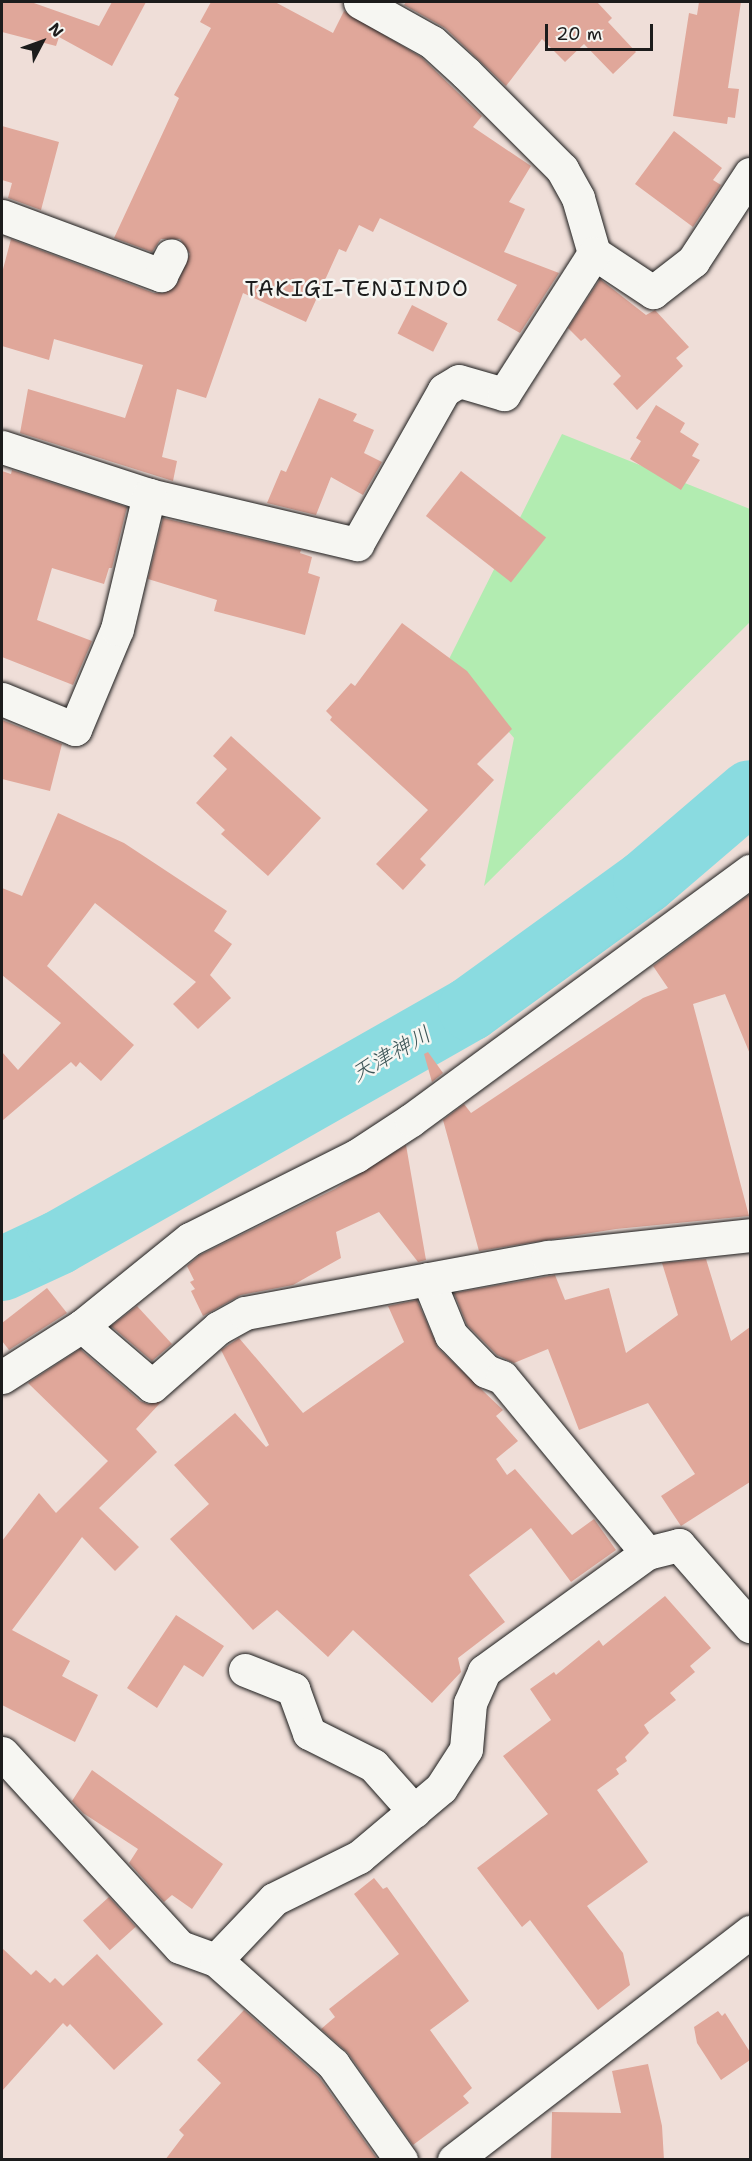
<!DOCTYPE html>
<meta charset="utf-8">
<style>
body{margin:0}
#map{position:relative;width:752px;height:2161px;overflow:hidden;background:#efded8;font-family:"Shantell Sans","Klee One",sans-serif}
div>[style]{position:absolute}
.green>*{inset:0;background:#b2ecb1}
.river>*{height:64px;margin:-32px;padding:0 32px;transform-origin:32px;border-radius:32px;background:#8adbe0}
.building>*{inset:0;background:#e0a79a;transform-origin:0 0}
.roads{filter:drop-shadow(0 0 2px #1c1c1c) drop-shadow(0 0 2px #1c1c1c)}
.street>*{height:33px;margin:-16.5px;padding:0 16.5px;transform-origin:16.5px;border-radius:16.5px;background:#f6f6f2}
span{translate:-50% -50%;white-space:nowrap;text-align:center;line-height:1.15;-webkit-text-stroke:5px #f6f6f2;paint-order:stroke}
.neighbourhood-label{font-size:22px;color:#1c1c1c;letter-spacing:1.5px}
.water-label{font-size:22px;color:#3d5557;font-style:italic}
.frame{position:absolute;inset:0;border:3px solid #1c1c1c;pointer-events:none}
.north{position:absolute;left:12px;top:12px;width:60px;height:60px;-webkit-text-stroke:4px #f6f6f2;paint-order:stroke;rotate:49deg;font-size:16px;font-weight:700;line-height:24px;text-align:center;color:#1c1c1c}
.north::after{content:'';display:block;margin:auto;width:21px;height:27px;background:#1c1c1c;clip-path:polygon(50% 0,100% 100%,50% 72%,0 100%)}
.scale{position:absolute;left:545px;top:24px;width:108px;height:27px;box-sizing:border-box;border:3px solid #1c1c1c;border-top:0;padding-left:8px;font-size:18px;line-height:21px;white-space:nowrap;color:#1c1c1c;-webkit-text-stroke:4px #f6f6f2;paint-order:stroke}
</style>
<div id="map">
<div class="green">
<div style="clip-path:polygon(562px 434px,750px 509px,750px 622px,484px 886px,514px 738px,448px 661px)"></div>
</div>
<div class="river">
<div style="left:2px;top:1269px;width:62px;rotate:-24.9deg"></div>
<div style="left:58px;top:1243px;width:474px;rotate:-29.6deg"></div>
<div style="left:470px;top:1009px;width:216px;rotate:-36deg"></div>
<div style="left:645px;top:882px;width:138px;rotate:-40.6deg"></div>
</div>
<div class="building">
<div style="clip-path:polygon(2px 2px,31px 2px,99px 26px,112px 2px,146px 2px,112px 66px,59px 37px,56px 46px,2px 32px)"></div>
<div style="clip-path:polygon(211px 2px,275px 2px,333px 33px,344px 11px,421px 57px,482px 116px,473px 127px,531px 166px,509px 202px,525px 209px,504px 252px,559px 273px,520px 333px,497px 320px,517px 285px,380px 218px,373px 232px,359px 225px,346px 252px,339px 249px,306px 322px,243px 293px,206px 398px,177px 389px,162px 457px,177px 461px,173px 481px,20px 433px,28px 389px,125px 418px,143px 365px,54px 339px,49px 360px,2px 346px,2px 273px,11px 239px,154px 293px,164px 293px,177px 284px,190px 254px,180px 239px,161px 239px,152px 252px,114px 238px,179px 98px,174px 95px,211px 28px,200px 22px)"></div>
<div style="clip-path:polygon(406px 2px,597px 2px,612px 18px,608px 22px,636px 52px,613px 74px,584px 44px,565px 62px,542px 39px,506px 86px,445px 28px,404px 5px)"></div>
<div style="clip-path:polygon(699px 2px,741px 2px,728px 88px,739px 89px,735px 118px,728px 117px,727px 124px,673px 116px,689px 13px,697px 15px)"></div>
<div style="clip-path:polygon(2px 126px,59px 142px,41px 210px,8px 198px,12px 183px,2px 180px)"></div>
<div style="clip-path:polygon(674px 131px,722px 168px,713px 180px,721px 185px,693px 227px,635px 184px)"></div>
<div style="clip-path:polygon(600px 279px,646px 315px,655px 310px,689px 347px,676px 358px,683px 366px,637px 410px,613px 384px,621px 376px,585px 338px,581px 341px,568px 328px)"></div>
<div style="left:412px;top:305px;width:40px;height:32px;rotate:27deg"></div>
<div style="clip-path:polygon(319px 398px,357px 414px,353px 421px,374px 430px,364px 453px,382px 462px,363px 495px,331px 477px,316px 515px,267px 503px,281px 470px,286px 472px)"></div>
<div style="clip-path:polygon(656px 405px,685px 423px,680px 432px,699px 444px,692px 456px,700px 460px,681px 490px,630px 459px,641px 441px,636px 438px)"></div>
<div style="clip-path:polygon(12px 470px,127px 507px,112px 568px,109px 568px,104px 584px,52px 568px,37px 620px,92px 641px,73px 685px,2px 657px,2px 471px,11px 474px)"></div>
<div style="left:461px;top:471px;width:108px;height:57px;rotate:38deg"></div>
<div style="clip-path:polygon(163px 518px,301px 550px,300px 553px,312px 557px,308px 573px,320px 577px,305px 635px,214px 611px,217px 600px,148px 579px)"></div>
<div style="clip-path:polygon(402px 623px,467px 671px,512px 729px,477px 764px,494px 780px,420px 859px,426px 865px,403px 890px,376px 864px,428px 810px,330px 720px,332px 717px,326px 711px,351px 683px,355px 686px)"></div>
<div style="clip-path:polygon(2px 720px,62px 744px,50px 791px,2px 779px)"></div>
<div style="clip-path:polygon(231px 736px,321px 818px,268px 876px,221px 834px,225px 830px,196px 803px,227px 769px,213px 756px)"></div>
<div style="clip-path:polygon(58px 813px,124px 843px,227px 911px,214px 931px,232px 944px,210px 975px,231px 998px,198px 1029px,173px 1004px,196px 982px,95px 903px,47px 966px,134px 1045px,101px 1081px,80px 1062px,76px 1067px,71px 1062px,2px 1121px,2px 1052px,18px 1070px,61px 1023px,2px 975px,2px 888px,22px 896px)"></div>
<div style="clip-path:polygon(750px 894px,750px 1054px,725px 994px,693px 1004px,749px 1216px,616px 1229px,479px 1251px,443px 1120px,464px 1104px,471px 1113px,643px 998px,668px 988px,653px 966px)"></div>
<div style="clip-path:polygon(428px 1052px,443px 1073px,432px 1082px,424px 1054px)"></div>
<div style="clip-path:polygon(406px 1145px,426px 1260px,418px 1262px,379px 1212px,336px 1232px,341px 1258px,293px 1285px,241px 1295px,203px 1316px,191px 1291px,195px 1289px,190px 1282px,194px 1280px,187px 1266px,200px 1255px,335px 1189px)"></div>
<div style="clip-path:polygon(706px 1259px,731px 1341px,750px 1327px,750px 1482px,681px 1526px,661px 1496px,695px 1474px,648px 1403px,579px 1430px,548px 1349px,514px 1363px,497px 1355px,467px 1325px,454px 1293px,555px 1275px,565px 1300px,609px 1288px,626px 1353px,678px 1315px,662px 1263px)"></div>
<div style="clip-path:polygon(47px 1288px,67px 1313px,9px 1350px,2px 1341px,2px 1323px)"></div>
<div style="clip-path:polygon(417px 1300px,438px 1348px,503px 1410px,496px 1416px,518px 1441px,496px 1459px,507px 1475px,515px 1469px,572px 1535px,594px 1519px,616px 1550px,571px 1582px,531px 1528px,469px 1575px,505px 1622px,458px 1658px,461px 1672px,432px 1703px,353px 1630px,328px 1657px,277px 1610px,253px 1630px,170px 1539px,209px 1504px,174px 1465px,235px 1413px,266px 1447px,269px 1445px,221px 1350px,239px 1338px,303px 1413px,404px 1342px,388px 1306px)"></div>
<div style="clip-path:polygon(137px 1306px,172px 1344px,152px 1361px,111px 1326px)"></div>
<div style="clip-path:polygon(80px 1349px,140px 1401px,148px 1404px,162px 1401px,136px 1429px,157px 1452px,99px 1508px,139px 1547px,115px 1571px,82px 1537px,12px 1630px,70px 1661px,62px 1676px,98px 1695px,75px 1742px,2px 1705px,2px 1541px,39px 1493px,56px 1513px,108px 1461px,28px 1383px)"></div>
<div style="clip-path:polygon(665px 1596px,711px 1648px,690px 1666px,695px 1672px,670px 1693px,676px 1700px,644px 1725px,649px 1733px,625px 1757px,627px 1761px,616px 1769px,619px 1774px,597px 1790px,648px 1862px,587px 1906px,623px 1953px,630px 1985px,598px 2010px,530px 1920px,522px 1927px,477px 1868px,548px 1814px,503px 1756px,551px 1720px,530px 1689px,554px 1672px,556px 1675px,599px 1640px,603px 1646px)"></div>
<div style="clip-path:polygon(176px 1615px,224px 1646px,203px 1677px,184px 1665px,157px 1708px,127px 1688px)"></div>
<div style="clip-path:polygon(92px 1770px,223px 1864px,192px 1909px,172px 1895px,164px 1902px,129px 1863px,138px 1849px,83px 1813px,72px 1801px)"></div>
<div style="clip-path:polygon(374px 1878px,383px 1889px,387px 1887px,469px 2001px,430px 2030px,472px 2088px,463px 2096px,469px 2103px,413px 2145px,348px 2053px,321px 2029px,335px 2017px,329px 2009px,399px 1954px,354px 1894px)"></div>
<div style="left:109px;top:1897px;width:40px;height:35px;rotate:48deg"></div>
<div style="clip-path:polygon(2px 1948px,31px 1975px,36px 1970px,50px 1983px,55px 1978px,63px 1986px,97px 1954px,163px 2024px,114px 2070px,70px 2024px,67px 2027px,63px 2023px,2px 2091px)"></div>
<div style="clip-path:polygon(244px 2010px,319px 2077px,378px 2160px,165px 2160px,184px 2135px,179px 2130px,221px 2083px,197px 2060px)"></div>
<div style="clip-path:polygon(718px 2011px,722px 2016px,725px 2013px,750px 2052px,750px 2060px,721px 2080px,697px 2043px,694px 2027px)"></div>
<div style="clip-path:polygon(648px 2064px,662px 2126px,664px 2160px,551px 2160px,552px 2112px,621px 2113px,612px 2071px)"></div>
</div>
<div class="roads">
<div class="street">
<div style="left:360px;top:2px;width:82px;rotate:29.1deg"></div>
<div style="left:432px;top:42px;width:46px;rotate:42.4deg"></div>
<div style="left:466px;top:73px;width:136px;rotate:45deg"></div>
<div style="left:562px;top:169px;width:33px;rotate:61deg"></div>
<div style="left:578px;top:198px;width:57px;rotate:73.8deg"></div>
<div style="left:594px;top:253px;width:71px;rotate:33.5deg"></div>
<div style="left:653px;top:292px;width:51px;rotate:-37.8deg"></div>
<div style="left:693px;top:261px;width:104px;rotate:-56.8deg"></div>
<div style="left:2px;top:216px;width:170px;rotate:20.4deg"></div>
<div style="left:161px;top:275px;width:22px;rotate:-63deg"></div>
<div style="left:2px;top:447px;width:155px;rotate:18.1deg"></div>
<div style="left:149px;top:495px;width:214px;rotate:13.3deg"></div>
<div style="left:357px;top:544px;width:177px;rotate:-60.5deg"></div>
<div style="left:444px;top:390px;width:17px;rotate:-31deg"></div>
<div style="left:459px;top:381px;width:47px;rotate:16.1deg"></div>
<div style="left:504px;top:394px;width:167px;rotate:-57.4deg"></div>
<div style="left:2px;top:699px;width:79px;rotate:22.3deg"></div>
<div style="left:75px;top:729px;width:108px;rotate:-67.2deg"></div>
<div style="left:117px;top:629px;width:138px;rotate:-76.6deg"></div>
<div style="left:428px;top:1279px;width:61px;rotate:67.7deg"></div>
<div style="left:451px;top:1335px;width:50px;rotate:45.8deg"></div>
<div style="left:486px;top:1371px;width:17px;rotate:21deg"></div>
<div style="left:502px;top:1377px;width:228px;rotate:50.5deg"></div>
<div style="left:82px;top:1326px;width:92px;rotate:40.6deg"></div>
<div style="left:152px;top:1386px;width:88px;rotate:-41.3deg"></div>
<div style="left:218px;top:1328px;width:31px;rotate:-29deg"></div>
<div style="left:245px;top:1313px;width:308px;rotate:-10.5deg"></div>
<div style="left:548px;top:1257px;width:203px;rotate:-6.2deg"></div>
<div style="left:2px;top:1377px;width:95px;rotate:-32.5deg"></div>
<div style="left:82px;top:1326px;width:139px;rotate:-38.9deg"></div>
<div style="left:190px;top:1239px;width:186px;rotate:-26.6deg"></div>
<div style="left:356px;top:1156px;width:66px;rotate:-33.2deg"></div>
<div style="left:411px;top:1120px;width:421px;rotate:-36.3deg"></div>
<div style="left:245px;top:1670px;width:52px;rotate:21.6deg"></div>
<div style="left:293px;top:1689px;width:47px;rotate:70deg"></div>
<div style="left:309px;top:1733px;width:72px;rotate:26.6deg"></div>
<div style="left:373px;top:1765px;width:62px;rotate:48.3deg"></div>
<div style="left:2px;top:1753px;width:263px;rotate:47.5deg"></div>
<div style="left:180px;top:1947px;width:38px;rotate:20deg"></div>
<div style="left:216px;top:1960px;width:157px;rotate:41.6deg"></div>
<div style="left:333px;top:2064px;width:118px;rotate:54.7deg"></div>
<div style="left:216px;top:1960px;width:84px;rotate:-46.4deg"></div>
<div style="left:274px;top:1899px;width:95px;rotate:-26.3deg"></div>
<div style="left:359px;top:1857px;width:107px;rotate:-40.1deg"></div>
<div style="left:441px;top:1788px;width:46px;rotate:-57.3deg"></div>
<div style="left:466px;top:1749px;width:46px;rotate:-85deg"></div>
<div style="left:470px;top:1703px;width:35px;rotate:-66deg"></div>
<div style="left:484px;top:1671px;width:201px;rotate:-35.9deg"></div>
<div style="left:647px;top:1553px;width:33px;rotate:-14deg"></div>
<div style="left:679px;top:1545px;width:108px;rotate:48.8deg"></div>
<div style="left:454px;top:2160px;width:374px;rotate:-37.6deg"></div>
</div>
</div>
<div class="neighbourhood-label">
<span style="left:357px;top:289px">TAKIGI-TENJINDO</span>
</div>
<div class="water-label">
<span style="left:391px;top:1054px;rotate:-30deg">天津神川</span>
</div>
<div class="frame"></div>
<div class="north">N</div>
<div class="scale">20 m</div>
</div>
